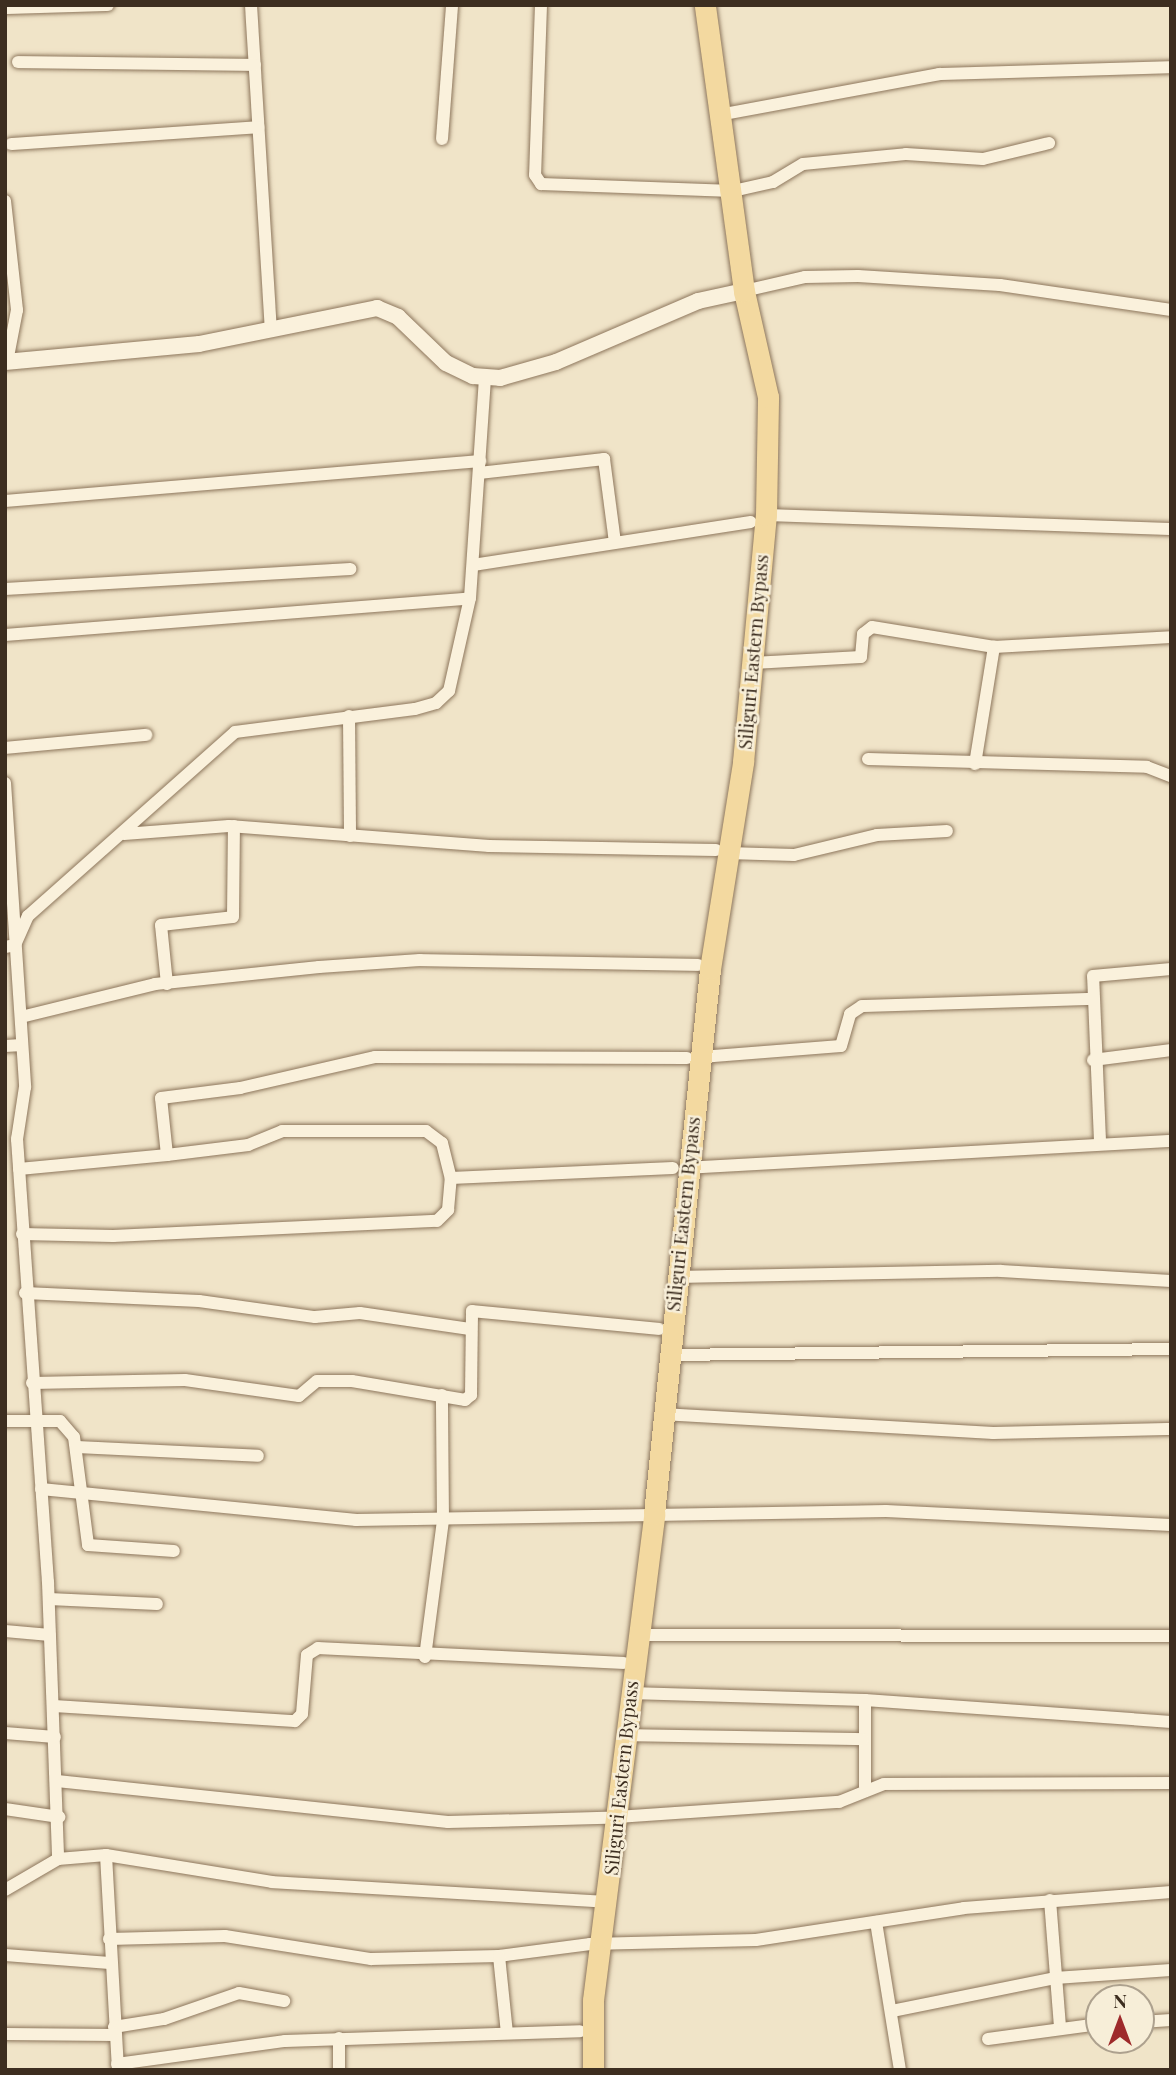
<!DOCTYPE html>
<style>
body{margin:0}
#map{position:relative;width:1176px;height:2075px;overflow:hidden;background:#f0e4c8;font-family:"Playfair Display",serif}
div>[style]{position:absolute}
.roads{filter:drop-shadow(0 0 2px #8d765c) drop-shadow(0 0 2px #8d765c)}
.minor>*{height:12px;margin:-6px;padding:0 6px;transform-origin:6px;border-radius:6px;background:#faf1dc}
.tertiary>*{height:16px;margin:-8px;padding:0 8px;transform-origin:8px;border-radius:8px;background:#faf1dc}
.primary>*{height:21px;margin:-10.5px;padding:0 10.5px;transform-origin:10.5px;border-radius:10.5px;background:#f3d9a0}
span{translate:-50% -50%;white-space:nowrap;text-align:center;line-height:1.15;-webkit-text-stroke:5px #f7eed8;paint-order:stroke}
.street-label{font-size:19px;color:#3d2e20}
.frame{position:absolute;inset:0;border:7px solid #3d2e20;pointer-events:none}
.north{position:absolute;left:1085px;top:1984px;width:70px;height:70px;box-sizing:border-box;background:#f7eed8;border:2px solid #ada18e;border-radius:50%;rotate:0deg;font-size:19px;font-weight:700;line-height:28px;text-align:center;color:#3d2e20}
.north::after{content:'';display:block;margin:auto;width:24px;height:32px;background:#9e2a2b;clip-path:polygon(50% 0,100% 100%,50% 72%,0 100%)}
</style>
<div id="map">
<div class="roads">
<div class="minor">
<div style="left:251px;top:5px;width:326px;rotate:86.5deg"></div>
<div style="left:541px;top:5px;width:170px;rotate:92deg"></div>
<div style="left:535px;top:175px;width:11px;rotate:56deg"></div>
<div style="left:541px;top:184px;width:192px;rotate:2.1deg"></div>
<div style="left:733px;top:191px;width:41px;rotate:-12.7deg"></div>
<div style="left:773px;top:182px;width:35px;rotate:-31deg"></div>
<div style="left:803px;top:164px;width:103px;rotate:-5.5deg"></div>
<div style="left:906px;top:154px;width:77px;rotate:3.7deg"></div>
<div style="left:983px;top:159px;width:68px;rotate:-13.6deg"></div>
<div style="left:5px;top:8px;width:103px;rotate:-1.7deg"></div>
<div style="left:18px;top:62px;width:237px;rotate:0.7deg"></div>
<div style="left:724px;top:114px;width:219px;rotate:-10.5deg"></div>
<div style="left:939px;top:74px;width:232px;rotate:-1.7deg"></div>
<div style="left:442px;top:139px;width:134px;rotate:-85.7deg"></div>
<div style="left:11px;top:144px;width:248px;rotate:-3.9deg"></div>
<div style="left:5px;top:201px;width:110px;rotate:83.7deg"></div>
<div style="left:17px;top:310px;width:53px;rotate:100.9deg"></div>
<div style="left:744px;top:291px;width:63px;rotate:-12.9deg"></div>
<div style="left:805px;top:277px;width:53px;rotate:-1.1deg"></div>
<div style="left:858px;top:276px;width:142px;rotate:3.6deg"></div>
<div style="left:1000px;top:285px;width:173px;rotate:8.3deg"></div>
<div style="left:479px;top:473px;width:126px;rotate:-6.4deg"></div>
<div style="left:604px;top:459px;width:84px;rotate:82.5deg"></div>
<div style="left:5px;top:501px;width:477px;rotate:-4.8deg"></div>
<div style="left:766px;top:515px;width:405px;rotate:2deg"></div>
<div style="left:473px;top:565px;width:281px;rotate:-8.8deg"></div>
<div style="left:5px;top:589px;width:346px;rotate:-3.3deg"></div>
<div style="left:5px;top:635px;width:466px;rotate:-4.5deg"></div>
<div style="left:753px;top:663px;width:108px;rotate:-3.2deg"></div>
<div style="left:861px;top:657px;width:23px;rotate:-85deg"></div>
<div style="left:863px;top:634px;width:11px;rotate:-38deg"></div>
<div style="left:872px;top:627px;width:124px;rotate:9.3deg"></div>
<div style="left:994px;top:647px;width:177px;rotate:-3.2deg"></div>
<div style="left:349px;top:716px;width:120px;rotate:89.5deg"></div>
<div style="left:5px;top:748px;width:142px;rotate:-5.3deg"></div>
<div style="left:868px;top:759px;width:279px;rotate:1.6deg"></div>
<div style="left:1147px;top:767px;width:26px;rotate:21deg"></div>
<div style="left:975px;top:764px;width:119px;rotate:-80.8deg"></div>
<div style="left:5px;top:783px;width:305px;rotate:86.2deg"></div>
<div style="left:25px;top:1087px;width:53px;rotate:98.7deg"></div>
<div style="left:17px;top:1139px;width:444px;rotate:86deg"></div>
<div style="left:48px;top:1582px;width:277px;rotate:87.9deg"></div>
<div style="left:124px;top:834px;width:105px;rotate:-4.4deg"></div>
<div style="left:229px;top:826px;width:261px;rotate:4.4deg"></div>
<div style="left:489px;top:846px;width:227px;rotate:1deg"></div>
<div style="left:728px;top:853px;width:66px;rotate:1.7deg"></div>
<div style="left:794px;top:855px;width:85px;rotate:-13.5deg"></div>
<div style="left:877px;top:835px;width:70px;rotate:-3.3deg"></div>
<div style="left:5px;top:947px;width:10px;rotate:-11deg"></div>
<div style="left:15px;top:945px;width:32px;rotate:-66deg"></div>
<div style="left:28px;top:916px;width:277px;rotate:-41.6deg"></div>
<div style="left:235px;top:732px;width:181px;rotate:-7.3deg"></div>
<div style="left:415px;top:709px;width:22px;rotate:-16deg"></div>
<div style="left:436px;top:703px;width:18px;rotate:-43deg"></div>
<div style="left:449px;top:691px;width:95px;rotate:-77.3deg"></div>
<div style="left:470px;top:598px;width:221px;rotate:-86.1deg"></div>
<div style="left:167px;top:984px;width:59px;rotate:-95.8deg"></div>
<div style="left:161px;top:925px;width:72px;rotate:-6.3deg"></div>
<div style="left:233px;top:917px;width:91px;rotate:-89.4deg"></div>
<div style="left:21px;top:1017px;width:138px;rotate:-13.8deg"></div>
<div style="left:155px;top:984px;width:165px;rotate:-5.9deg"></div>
<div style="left:319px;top:967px;width:101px;rotate:-4deg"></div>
<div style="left:420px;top:960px;width:278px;rotate:1deg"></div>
<div style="left:5px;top:1046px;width:17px;rotate:-3deg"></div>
<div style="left:701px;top:1057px;width:140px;rotate:-4.5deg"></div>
<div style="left:841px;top:1046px;width:33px;rotate:-74deg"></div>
<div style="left:850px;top:1014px;width:14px;rotate:-34deg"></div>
<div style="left:862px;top:1006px;width:227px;rotate:-1.8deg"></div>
<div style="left:1093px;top:1060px;width:79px;rotate:-7.3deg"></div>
<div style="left:1100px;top:1141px;width:165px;rotate:-92.4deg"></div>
<div style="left:1093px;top:976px;width:78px;rotate:-5.1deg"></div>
<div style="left:167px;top:1155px;width:82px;rotate:-7deg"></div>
<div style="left:248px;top:1145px;width:37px;rotate:-22deg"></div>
<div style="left:282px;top:1131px;width:144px"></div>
<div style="left:426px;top:1131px;width:20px;rotate:37deg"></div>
<div style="left:442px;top:1143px;width:36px;rotate:76deg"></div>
<div style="left:686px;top:1168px;width:486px;rotate:-3.2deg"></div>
<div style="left:19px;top:1169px;width:149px;rotate:-5.4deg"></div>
<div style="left:167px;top:1155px;width:57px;rotate:-96deg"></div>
<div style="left:161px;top:1098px;width:80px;rotate:-7.2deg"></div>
<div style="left:240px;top:1088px;width:139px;rotate:-12.9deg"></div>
<div style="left:375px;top:1057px;width:312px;rotate:0.2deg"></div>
<div style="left:22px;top:1234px;width:91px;rotate:1.3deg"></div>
<div style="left:113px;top:1236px;width:324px;rotate:-2.7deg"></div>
<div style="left:437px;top:1221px;width:16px;rotate:-45deg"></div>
<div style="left:448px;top:1210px;width:32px;rotate:-85deg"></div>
<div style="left:451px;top:1178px;width:222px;rotate:-2.6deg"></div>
<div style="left:676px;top:1277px;width:325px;rotate:-1.1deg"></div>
<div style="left:1001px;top:1271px;width:170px;rotate:3.4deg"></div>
<div style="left:25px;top:1293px;width:174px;rotate:2.6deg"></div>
<div style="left:199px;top:1301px;width:117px;rotate:7.9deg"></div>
<div style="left:315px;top:1317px;width:45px;rotate:-5.1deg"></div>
<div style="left:360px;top:1313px;width:111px;rotate:8.3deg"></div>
<div style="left:669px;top:1355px;width:502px;rotate:-0.68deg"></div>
<div style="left:32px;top:1383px;width:153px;rotate:-1.1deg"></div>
<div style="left:185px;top:1380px;width:115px;rotate:8deg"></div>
<div style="left:299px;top:1396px;width:23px;rotate:-40deg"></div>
<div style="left:317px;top:1381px;width:35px"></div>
<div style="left:352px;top:1381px;width:115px;rotate:9.5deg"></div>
<div style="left:465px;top:1400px;width:8px;rotate:-40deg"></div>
<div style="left:471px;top:1395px;width:84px;rotate:-89.3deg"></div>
<div style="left:472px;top:1311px;width:188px;rotate:5.5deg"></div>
<div style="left:662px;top:1414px;width:332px;rotate:3.3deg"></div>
<div style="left:993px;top:1433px;width:178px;rotate:-1.3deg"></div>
<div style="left:5px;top:1421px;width:55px"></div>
<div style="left:60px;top:1421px;width:21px;rotate:49deg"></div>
<div style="left:74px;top:1437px;width:109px;rotate:82.6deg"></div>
<div style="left:88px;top:1545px;width:86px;rotate:4deg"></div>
<div style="left:77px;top:1447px;width:181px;rotate:2.8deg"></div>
<div style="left:41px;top:1489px;width:317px;rotate:5.6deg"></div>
<div style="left:356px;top:1520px;width:530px;rotate:-0.97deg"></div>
<div style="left:886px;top:1511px;width:285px;rotate:2.8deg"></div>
<div style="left:49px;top:1599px;width:108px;rotate:2.7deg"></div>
<div style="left:5px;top:1631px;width:45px;rotate:5.1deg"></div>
<div style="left:639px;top:1635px;width:532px;rotate:0.11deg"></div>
<div style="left:425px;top:1657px;width:137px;rotate:-82.5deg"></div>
<div style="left:443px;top:1521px;width:126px;rotate:-90.5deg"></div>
<div style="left:630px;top:1693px;width:235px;rotate:1.7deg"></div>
<div style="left:865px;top:1700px;width:307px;rotate:4.1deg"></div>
<div style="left:865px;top:1700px;width:87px;rotate:90deg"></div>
<div style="left:54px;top:1706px;width:241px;rotate:3.6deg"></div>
<div style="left:295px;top:1721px;width:10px;rotate:-45deg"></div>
<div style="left:302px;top:1714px;width:59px;rotate:-85.2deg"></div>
<div style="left:307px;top:1655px;width:13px;rotate:-32deg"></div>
<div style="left:318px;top:1648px;width:306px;rotate:2.8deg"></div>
<div style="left:5px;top:1733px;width:50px;rotate:4.6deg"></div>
<div style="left:626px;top:1735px;width:237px;rotate:1deg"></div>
<div style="left:57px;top:1781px;width:393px;rotate:6deg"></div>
<div style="left:448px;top:1822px;width:158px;rotate:-1.5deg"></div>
<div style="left:5px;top:1809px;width:55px;rotate:8.4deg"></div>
<div style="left:617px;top:1817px;width:223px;rotate:-3.9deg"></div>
<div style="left:839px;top:1802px;width:48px;rotate:-21.8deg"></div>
<div style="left:884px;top:1784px;width:287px;rotate:-0.2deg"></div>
<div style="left:106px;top:1855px;width:215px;rotate:86.8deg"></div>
<div style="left:5px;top:1890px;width:61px;rotate:-30.3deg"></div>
<div style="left:58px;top:1859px;width:48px;rotate:-4.8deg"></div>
<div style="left:106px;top:1855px;width:168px;rotate:9.2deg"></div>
<div style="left:272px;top:1882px;width:325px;rotate:3.4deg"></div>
<div style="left:1050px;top:1900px;width:127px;rotate:85.5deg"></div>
<div style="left:876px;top:1922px;width:150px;rotate:80.8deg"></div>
<div style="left:109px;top:1939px;width:116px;rotate:-1.5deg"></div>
<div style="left:225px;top:1936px;width:148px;rotate:9deg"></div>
<div style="left:371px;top:1959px;width:128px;rotate:-1.3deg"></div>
<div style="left:499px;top:1956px;width:92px;rotate:-7.5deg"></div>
<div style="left:590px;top:1944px;width:166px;rotate:-1.4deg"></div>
<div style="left:756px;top:1940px;width:210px;rotate:-8.7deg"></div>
<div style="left:964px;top:1908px;width:208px;rotate:-4.4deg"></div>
<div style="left:5px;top:1955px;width:105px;rotate:4.4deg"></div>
<div style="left:499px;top:1956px;width:77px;rotate:84.1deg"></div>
<div style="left:892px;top:2011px;width:166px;rotate:-11.4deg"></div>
<div style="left:1055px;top:1978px;width:116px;rotate:-3.9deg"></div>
<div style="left:1141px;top:2022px;width:30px;rotate:-4deg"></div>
<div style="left:114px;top:2027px;width:51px;rotate:-9.1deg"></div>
<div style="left:164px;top:2019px;width:79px;rotate:-19.1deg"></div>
<div style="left:239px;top:1993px;width:46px;rotate:10.1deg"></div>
<div style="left:5px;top:2034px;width:110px;rotate:0.5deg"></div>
<div style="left:988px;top:2039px;width:112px;rotate:-7.7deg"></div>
<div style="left:117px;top:2064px;width:170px;rotate:-7.8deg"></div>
<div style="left:285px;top:2041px;width:295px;rotate:-1.9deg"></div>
<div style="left:339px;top:2070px;width:32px;rotate:-90deg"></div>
</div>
<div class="tertiary">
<div style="left:5px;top:362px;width:195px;rotate:-5.3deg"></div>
<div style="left:199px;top:344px;width:182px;rotate:-11.4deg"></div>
<div style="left:377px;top:308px;width:23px;rotate:23deg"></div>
<div style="left:398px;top:317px;width:66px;rotate:43.8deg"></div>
<div style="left:446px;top:363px;width:30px;rotate:26deg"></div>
<div style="left:473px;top:376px;width:27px;rotate:4deg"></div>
<div style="left:500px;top:378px;width:58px;rotate:-15.9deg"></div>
<div style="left:556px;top:362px;width:155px;rotate:-23.2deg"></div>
<div style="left:698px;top:301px;width:47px;rotate:-12.3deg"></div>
</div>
<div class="primary">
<div style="left:593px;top:2070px;width:70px;rotate:-90deg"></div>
<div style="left:593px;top:2000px;width:490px;rotate:-82.8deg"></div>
<div style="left:654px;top:1514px;width:548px;rotate:-84.13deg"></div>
<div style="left:710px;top:969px;width:210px;rotate:-80.9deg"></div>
<div style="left:743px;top:762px;width:248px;rotate:-84.7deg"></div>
<div style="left:766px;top:515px;width:118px;rotate:-89deg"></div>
<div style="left:768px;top:397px;width:109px;rotate:-102.8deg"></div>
<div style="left:744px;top:291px;width:289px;rotate:-97.8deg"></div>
</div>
</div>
<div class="street-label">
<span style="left:753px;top:652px;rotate:-85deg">Siliguri Eastern Bypass</span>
<span style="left:683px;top:1214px;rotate:-84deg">Siliguri Eastern Bypass</span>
<span style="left:621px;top:1778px;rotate:-84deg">Siliguri Eastern Bypass</span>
</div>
<div class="frame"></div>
<div class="north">N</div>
</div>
